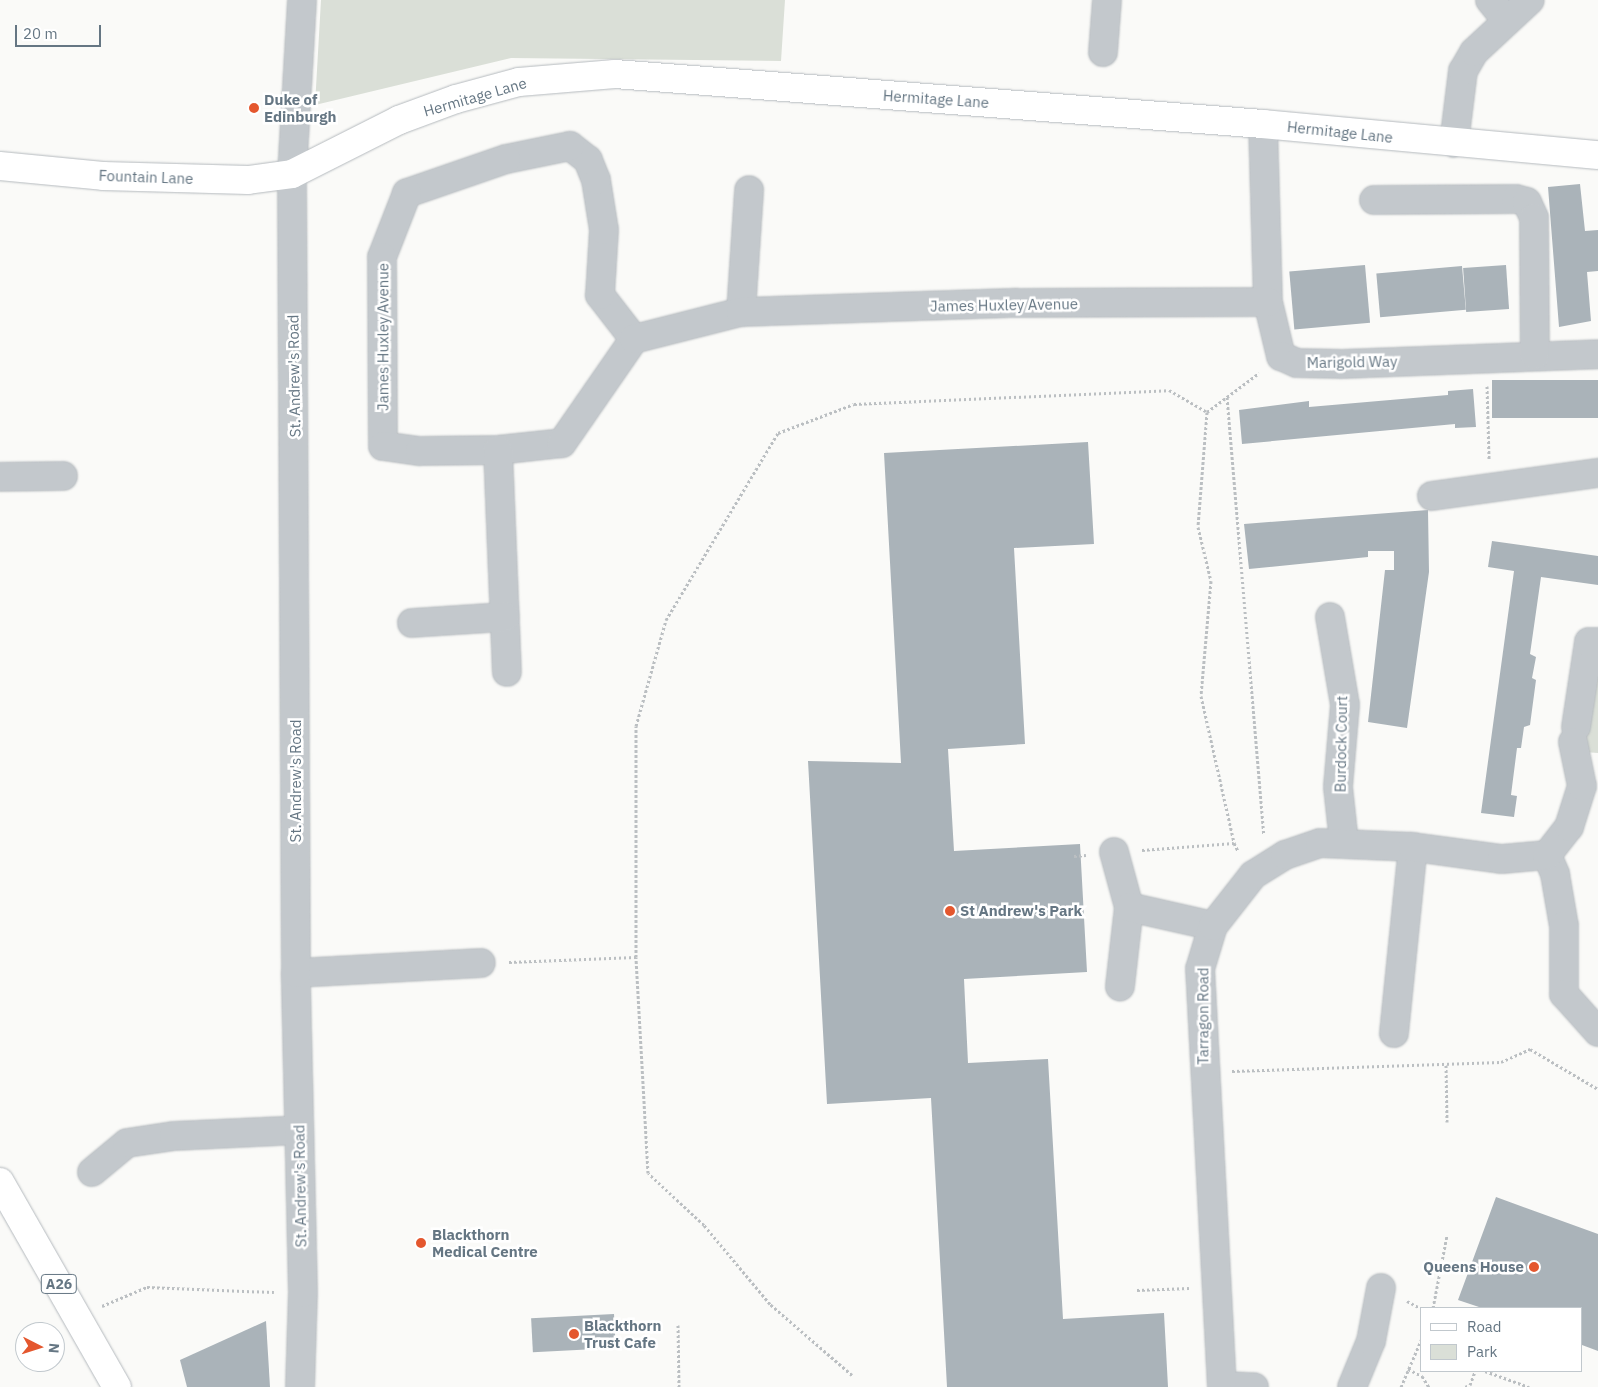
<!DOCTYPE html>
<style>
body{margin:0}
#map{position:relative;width:1598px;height:1387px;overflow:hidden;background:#fafaf8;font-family:"IBM Plex Sans",sans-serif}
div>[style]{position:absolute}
.green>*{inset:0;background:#dadfd7}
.building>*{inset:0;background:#aab3b9;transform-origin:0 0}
.path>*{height:3px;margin-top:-1.5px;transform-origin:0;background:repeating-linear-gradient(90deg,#bbbfc2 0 2.5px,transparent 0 5px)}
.roads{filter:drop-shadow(0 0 1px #b5babe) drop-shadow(0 0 1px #b5babe)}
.minor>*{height:28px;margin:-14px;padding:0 14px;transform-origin:14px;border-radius:14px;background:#c3c8cc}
.major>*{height:28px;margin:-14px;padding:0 14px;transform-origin:14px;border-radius:14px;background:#fff}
.dots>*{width:14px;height:14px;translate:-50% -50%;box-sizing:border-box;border:2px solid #fff;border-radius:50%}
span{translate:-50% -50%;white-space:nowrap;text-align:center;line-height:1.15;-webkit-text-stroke:5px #fff;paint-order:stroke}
.shield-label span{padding:1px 4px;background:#fff;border:1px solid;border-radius:4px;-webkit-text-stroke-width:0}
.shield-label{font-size:14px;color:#657683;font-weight:700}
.street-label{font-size:15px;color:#657683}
.poi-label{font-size:15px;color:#657683;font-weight:700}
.left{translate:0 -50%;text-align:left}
.right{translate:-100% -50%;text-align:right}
.legend{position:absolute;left:1420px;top:1307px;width:162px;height:65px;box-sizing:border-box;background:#fff;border:1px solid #c1c8cd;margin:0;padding:6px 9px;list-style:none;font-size:15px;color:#657683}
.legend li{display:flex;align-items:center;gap:10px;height:25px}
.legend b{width:25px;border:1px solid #c1c8cd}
.north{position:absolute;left:15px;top:1322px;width:50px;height:50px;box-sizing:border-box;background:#fff;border:1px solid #c1c8cd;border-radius:50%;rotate:95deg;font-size:14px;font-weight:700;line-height:20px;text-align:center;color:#657683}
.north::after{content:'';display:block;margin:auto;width:18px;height:22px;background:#e4572e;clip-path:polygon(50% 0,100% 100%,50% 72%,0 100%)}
.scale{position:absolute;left:15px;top:25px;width:86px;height:22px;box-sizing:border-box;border:2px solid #657683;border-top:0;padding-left:6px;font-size:15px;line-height:18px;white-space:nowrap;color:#657683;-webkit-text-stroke:4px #fff;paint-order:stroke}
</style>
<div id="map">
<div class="green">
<div style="clip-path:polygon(321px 0,785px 0,781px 61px,511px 58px,315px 105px)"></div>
<div style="clip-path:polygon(1596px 667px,1598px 667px,1598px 753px,1584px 752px)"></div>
</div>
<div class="building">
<div style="clip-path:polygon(1580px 184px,1585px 231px,1598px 230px,1598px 271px,1587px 272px,1591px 321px,1559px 327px,1548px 187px)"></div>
<div style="left:1365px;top:265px;width:58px;height:76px;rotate:85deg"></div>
<div style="left:1506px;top:265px;width:44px;height:43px;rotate:86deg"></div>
<div style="left:1462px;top:266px;width:44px;height:86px;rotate:85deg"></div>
<div style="left:1598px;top:380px;width:38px;height:106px;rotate:90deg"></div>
<div style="clip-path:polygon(1473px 389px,1476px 427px,1455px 428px,1455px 424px,1242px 444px,1239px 410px,1309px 401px,1309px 407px,1448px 395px,1448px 391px)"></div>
<div style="clip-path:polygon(1088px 442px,1094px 544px,1014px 548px,1025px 744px,948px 749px,954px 851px,1080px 844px,1087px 972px,964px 979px,968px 1063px,1048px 1059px,1063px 1319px,1164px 1313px,1168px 1387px,947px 1387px,931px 1098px,827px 1104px,808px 761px,901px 763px,884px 453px)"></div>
<div style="clip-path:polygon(1428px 510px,1429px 572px,1407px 728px,1368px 722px,1385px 570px,1394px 570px,1394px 551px,1368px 551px,1368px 557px,1249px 569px,1244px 524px)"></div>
<div style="clip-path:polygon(1492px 541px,1598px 556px,1598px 585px,1541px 577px,1530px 654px,1536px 657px,1532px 678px,1536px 680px,1530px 725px,1524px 727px,1521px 748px,1517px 748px,1511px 795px,1517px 796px,1514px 817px,1481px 813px,1514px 571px,1488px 567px)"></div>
<div style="clip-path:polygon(1496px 1197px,1598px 1234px,1598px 1351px,1582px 1345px,1582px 1308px,1482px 1308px,1458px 1300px)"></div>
<div style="left:614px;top:1314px;width:34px;height:83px;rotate:87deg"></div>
<div style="clip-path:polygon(266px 1321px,270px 1387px,187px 1387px,180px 1360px)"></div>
</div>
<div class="path">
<div style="left:1487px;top:386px;width:73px;rotate:88.4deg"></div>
<div style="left:1227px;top:397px;width:440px;rotate:85.2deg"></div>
<div style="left:1207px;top:412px;width:65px;rotate:-36.9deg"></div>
<div style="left:1142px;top:850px;width:92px;rotate:-4.4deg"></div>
<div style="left:1074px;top:856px;width:12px;rotate:-5deg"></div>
<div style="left:509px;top:962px;width:127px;rotate:-2.3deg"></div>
<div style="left:1446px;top:1065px;width:57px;rotate:89deg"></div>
<div style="left:1232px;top:1071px;width:269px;rotate:-1.9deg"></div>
<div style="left:1501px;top:1062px;width:32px;rotate:-24deg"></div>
<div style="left:1530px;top:1049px;width:79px;rotate:30.5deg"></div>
<div style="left:1137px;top:1290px;width:52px;rotate:-2.2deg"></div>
<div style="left:1407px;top:1301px;width:17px;rotate:28deg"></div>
<div style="left:102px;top:1306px;width:49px;rotate:-22.9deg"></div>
<div style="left:147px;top:1287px;width:127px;rotate:2.3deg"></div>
<div style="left:1433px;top:1308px;width:74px;rotate:-79.1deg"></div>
<div style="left:678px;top:1325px;width:62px;rotate:89.1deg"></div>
<div style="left:1408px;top:1369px;width:16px;rotate:27deg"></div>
<div style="left:1422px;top:1376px;width:13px;rotate:58deg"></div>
<div style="left:1485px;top:1371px;width:47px;rotate:20deg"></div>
<div style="left:852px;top:1375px;width:108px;rotate:-139.1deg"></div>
<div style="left:770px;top:1304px;width:103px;rotate:-129.9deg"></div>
<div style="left:704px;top:1225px;width:76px;rotate:-137.1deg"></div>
<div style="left:648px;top:1173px;width:216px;rotate:-93.2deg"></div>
<div style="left:636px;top:957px;width:231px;rotate:-90deg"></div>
<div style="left:636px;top:726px;width:110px;rotate:-74.2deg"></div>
<div style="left:666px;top:620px;width:218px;rotate:-59.1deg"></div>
<div style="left:778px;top:433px;width:81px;rotate:-20.9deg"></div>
<div style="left:854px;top:404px;width:315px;rotate:-2.5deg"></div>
<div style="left:1169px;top:390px;width:44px;rotate:30.1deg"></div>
<div style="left:1207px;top:412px;width:115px;rotate:94.5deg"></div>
<div style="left:1198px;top:527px;width:56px;rotate:76.5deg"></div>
<div style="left:1211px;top:581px;width:115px;rotate:95deg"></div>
<div style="left:1201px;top:696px;width:151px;rotate:77.3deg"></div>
<div style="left:1234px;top:843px;width:9px;rotate:63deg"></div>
<div style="left:1401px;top:1387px;width:53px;rotate:-66.8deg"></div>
<div style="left:1465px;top:1387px;width:5px;rotate:-22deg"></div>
<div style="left:1470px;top:1385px;width:15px;rotate:-70deg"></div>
</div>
<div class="roads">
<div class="minor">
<div style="left:1490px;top:0;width:26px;rotate:51deg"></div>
<div style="left:1103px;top:52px;width:52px;rotate:-85.6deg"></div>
<div style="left:1263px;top:124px;width:178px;rotate:88.4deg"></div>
<div style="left:1268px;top:302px;width:56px;rotate:76.5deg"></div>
<div style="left:1281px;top:356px;width:17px;rotate:24deg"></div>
<div style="left:1297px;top:363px;width:46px;rotate:1.2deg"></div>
<div style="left:1343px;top:364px;width:255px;rotate:-2.2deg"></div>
<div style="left:1454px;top:143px;width:73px;rotate:-82.9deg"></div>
<div style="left:1463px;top:71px;width:22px;rotate:-60deg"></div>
<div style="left:1474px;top:52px;width:76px;rotate:-42.9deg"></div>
<div style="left:1374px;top:200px;width:142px;rotate:-0.4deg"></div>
<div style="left:1516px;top:199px;width:11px;rotate:15deg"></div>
<div style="left:1527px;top:202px;width:17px;rotate:66deg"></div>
<div style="left:1534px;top:218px;width:137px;rotate:89.6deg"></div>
<div style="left:741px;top:312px;width:122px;rotate:-86.2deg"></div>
<div style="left:634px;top:339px;width:56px;rotate:-127.7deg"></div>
<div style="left:600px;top:295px;width:65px;rotate:-86.5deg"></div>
<div style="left:604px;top:230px;width:51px;rotate:-99.1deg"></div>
<div style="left:596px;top:180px;width:22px;rotate:-112deg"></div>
<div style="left:588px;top:160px;width:23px;rotate:-142deg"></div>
<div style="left:570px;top:146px;width:65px;rotate:168.5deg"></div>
<div style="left:506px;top:159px;width:105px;rotate:161deg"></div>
<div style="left:407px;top:193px;width:69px;rotate:111.3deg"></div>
<div style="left:382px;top:257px;width:189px;rotate:89.7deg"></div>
<div style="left:383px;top:446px;width:37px;rotate:8deg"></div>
<div style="left:420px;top:451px;width:78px;rotate:-0.7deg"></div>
<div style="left:498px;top:450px;width:64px;rotate:-6.2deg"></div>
<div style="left:562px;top:443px;width:126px;rotate:-55.3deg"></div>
<div style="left:634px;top:339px;width:110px;rotate:-14.2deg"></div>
<div style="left:741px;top:312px;width:276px;rotate:-1.9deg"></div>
<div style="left:1017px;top:303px;width:251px;rotate:-0.2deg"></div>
<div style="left:498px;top:450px;width:222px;rotate:87.7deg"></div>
<div style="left:0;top:477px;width:63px;rotate:-0.9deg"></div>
<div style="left:1432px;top:496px;width:168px;rotate:-7.9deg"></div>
<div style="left:1330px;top:617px;width:89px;rotate:80.3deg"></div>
<div style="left:1345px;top:705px;width:82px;rotate:94.9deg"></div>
<div style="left:1338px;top:787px;width:55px;rotate:83.8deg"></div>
<div style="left:412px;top:623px;width:93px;rotate:-3.7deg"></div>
<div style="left:1576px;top:727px;width:86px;rotate:-81.3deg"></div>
<div style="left:1589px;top:642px;width:9px"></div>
<div style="left:1114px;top:852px;width:57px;rotate:74.7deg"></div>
<div style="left:1129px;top:907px;width:80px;rotate:96.5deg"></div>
<div style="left:1547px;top:855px;width:21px;rotate:67deg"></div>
<div style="left:1555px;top:874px;width:53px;rotate:80.2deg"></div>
<div style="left:1564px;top:926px;width:68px;rotate:90deg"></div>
<div style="left:1564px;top:994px;width:51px;rotate:48.2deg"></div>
<div style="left:1129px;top:907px;width:86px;rotate:12.7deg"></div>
<div style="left:296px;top:973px;width:185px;rotate:-3.1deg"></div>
<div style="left:1394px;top:1033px;width:187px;rotate:-84.2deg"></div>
<div style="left:92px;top:1172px;width:45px;rotate:-39.6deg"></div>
<div style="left:127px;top:1143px;width:48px;rotate:-8.5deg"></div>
<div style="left:174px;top:1136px;width:125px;rotate:-2.7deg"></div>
<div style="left:1222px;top:1386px;width:32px;rotate:2deg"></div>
<div style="left:300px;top:1387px;width:94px;rotate:-88.2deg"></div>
<div style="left:303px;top:1293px;width:320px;rotate:-91.3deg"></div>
<div style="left:296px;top:973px;width:799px;rotate:-90.29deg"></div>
<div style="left:292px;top:174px;width:174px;rotate:-86.7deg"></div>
<div style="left:1222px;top:1387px;width:419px;rotate:-93deg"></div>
<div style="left:1200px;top:969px;width:45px;rotate:-73.2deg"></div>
<div style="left:1213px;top:926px;width:65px;rotate:-51.9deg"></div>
<div style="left:1253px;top:875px;width:38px;rotate:-32deg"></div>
<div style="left:1285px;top:855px;width:37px;rotate:-19deg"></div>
<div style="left:1320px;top:843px;width:93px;rotate:2.5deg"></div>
<div style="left:1413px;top:847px;width:90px;rotate:7.7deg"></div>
<div style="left:1502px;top:859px;width:45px;rotate:-5.1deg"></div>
<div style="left:1547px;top:855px;width:36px;rotate:-52deg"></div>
<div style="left:1569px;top:827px;width:43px;rotate:-72.4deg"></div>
<div style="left:1582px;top:786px;width:45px;rotate:-101.6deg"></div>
<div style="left:1352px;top:1387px;width:50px;rotate:-67.6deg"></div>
<div style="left:1371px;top:1341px;width:54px;rotate:-79.3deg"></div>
</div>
<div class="major">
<div style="left:0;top:166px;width:103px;rotate:5.5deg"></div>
<div style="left:103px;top:176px;width:145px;rotate:1.6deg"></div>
<div style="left:248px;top:180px;width:44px;rotate:-7.8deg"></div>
<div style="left:292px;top:174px;width:120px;rotate:-26.8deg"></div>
<div style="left:399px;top:120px;width:61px;rotate:-20.2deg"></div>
<div style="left:456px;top:99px;width:65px;rotate:-15.1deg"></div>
<div style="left:519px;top:82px;width:96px;rotate:-4.8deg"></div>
<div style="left:615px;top:74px;width:650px;rotate:4.41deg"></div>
<div style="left:1263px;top:124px;width:336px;rotate:5.3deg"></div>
<div style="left:0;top:1182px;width:236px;rotate:60.3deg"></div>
</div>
</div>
<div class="dots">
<div style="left:254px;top:108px;background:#e4572e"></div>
<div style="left:950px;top:911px;background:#e4572e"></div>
<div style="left:421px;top:1243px;background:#e4572e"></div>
<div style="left:1534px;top:1267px;background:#e4572e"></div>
<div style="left:574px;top:1334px;background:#e4572e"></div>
</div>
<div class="shield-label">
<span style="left:59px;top:1284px">A26</span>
</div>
<div class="street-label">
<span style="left:475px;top:97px;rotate:-16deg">Hermitage Lane</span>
<span style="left:936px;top:99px;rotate:4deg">Hermitage Lane</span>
<span style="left:1340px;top:132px;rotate:6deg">Hermitage Lane</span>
<span style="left:146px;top:177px;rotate:2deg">Fountain Lane</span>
<span style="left:1004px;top:305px;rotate:-1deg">James Huxley Avenue</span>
<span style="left:383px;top:337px;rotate:-90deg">James Huxley Avenue</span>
<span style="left:1352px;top:362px;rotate:-1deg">Marigold Way</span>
<span style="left:294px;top:376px;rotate:-91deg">St. Andrew's Road</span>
<span style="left:1341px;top:744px;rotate:-89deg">Burdock Court</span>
<span style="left:296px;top:781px;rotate:-90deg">St. Andrew's Road</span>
<span style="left:1203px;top:1016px;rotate:-90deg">Tarragon Road</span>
<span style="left:300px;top:1186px;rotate:-91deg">St. Andrew's Road</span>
</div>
<div class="poi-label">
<span class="left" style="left:264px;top:108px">Duke of<br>Edinburgh</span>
<span class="left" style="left:960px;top:911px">St Andrew's Park</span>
<span class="left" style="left:432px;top:1243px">Blackthorn<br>Medical Centre</span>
<span class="right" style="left:1524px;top:1267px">Queens House</span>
<span class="left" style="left:584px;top:1334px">Blackthorn<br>Trust Cafe</span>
</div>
<ul class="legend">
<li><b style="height:6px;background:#fff"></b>Road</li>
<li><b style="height:14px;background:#dadfd7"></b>Park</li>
</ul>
<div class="north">N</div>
<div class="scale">20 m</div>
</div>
